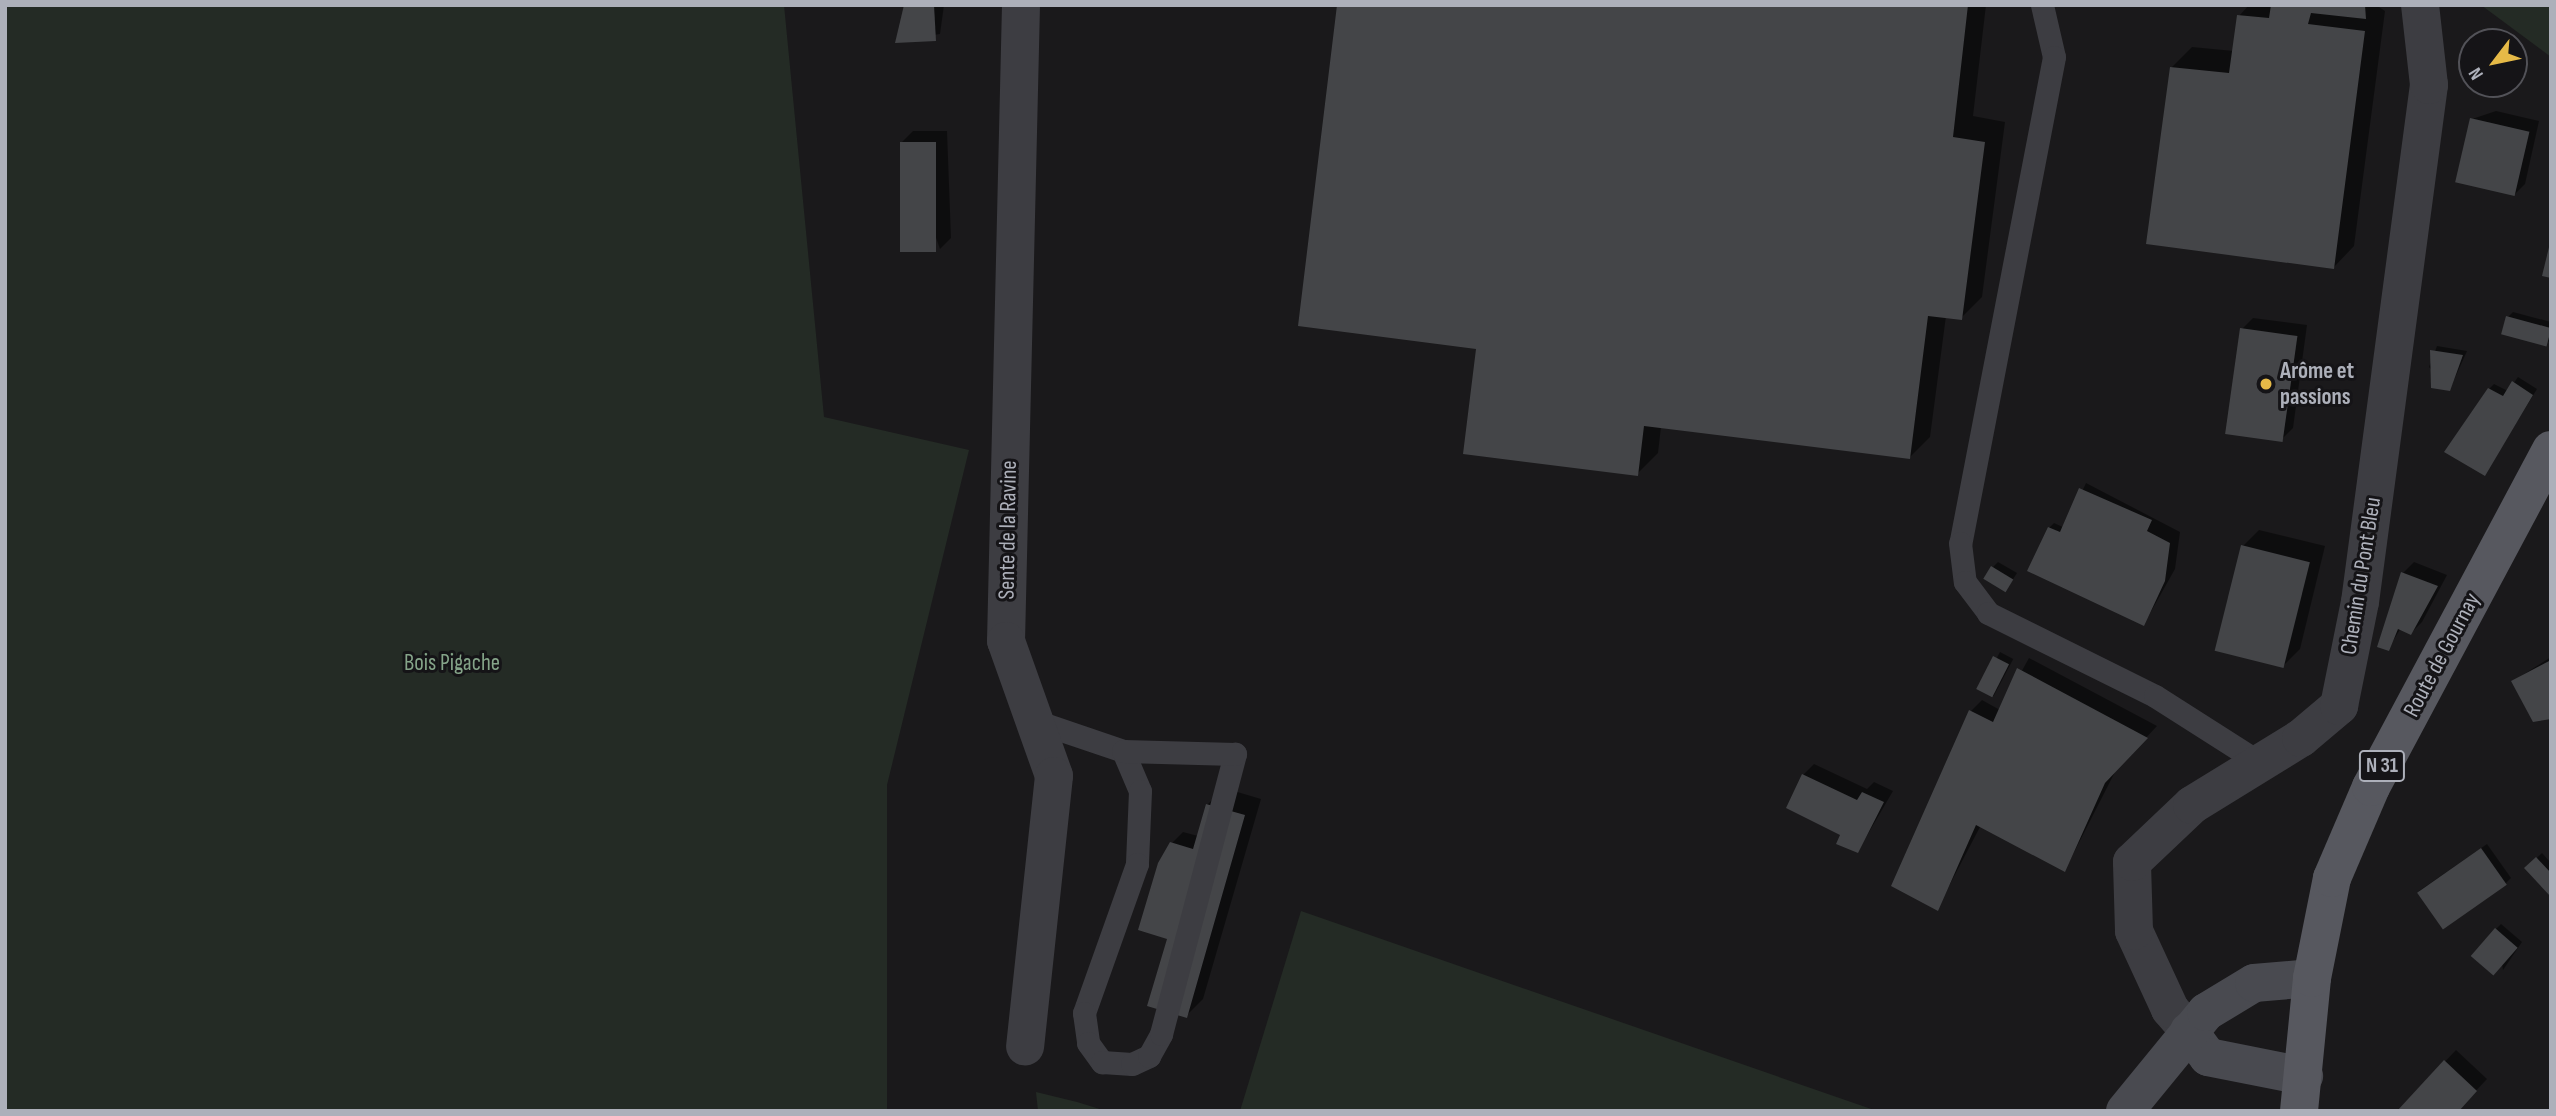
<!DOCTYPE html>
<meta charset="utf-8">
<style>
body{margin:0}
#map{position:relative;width:2556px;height:1116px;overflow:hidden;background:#1a191b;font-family:"Sofia Sans Condensed",sans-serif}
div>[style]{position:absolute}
.green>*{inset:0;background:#242b25}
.shadow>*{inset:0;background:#0007;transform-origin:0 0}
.building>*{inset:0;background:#444548;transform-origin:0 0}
.lane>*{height:23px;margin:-11.5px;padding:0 11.5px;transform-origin:11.5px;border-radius:11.5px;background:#3d3d42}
.street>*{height:38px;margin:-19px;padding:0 19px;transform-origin:19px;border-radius:19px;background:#3d3d42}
.secondary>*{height:38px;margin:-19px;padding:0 19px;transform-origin:19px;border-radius:19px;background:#494a50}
.primary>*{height:38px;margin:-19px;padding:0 19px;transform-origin:19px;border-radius:19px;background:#57585f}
.dots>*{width:19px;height:19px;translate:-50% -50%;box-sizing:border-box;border:4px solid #151417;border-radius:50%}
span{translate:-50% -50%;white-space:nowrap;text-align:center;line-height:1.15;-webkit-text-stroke:6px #151417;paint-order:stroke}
.shield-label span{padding:2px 5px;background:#151417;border:2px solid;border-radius:5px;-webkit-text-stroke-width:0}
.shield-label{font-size:21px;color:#adb0ba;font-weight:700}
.poi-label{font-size:23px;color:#adb0ba;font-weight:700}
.left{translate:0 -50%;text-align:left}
.street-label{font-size:23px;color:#adb0ba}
.park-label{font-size:23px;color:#85a489}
.frame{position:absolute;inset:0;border:7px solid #adb0ba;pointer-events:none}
.north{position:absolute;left:2458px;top:28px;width:70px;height:70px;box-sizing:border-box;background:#151417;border:2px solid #525258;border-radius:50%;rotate:238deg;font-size:19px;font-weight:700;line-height:28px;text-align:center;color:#adb0ba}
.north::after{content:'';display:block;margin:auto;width:24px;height:32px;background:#e6ba47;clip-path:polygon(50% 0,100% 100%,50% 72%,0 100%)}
</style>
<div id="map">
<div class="green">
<div style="clip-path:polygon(5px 5px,784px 5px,824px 417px,969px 450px,887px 785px,887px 1111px,5px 1111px)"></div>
<div style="clip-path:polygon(2481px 5px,2551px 5px,2551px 57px)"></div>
<div style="clip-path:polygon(1301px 911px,1877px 1111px,1240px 1111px)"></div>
<div style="clip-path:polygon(1036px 1092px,1077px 1102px,1106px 1111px,1038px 1111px)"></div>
</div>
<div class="shadow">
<div style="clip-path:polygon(906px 5px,944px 5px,940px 34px,896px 41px)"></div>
<div style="clip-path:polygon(1339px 5px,1986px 5px,1973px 116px,2005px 122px,1982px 297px,1961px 318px,1946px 316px,1930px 437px,1909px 458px,1661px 427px,1658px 453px,1637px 474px,1478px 347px)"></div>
<div style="clip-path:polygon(2249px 5px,2376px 5px,2385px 11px,2354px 246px,2334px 267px,2171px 68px,2192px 47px,2234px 51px,2239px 16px)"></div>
<div style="clip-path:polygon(2496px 111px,2539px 121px,2525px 184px,2514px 195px,2472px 119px)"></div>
<div style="clip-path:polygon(913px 131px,947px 131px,951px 238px,940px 249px,902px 142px)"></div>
<div style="clip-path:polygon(2513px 312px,2551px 322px,2551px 343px,2508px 317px)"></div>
<div style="clip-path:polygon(2253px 318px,2307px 325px,2293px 428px,2282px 439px,2242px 329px)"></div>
<div style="clip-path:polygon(2437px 346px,2467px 351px,2450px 389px,2429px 367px)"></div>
<div style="clip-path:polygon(2518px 377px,2537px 389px,2485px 474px,2489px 389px,2494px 384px,2508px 391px)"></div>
<div style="clip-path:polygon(2086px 483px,2180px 532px,2175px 569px,2144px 624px,2049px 528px,2054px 523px,2065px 528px)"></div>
<div style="clip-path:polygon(2259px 530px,2325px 546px,2300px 649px,2284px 665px,2243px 546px)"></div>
<div style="clip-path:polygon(1998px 562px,2017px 573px,2010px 584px,1993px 567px)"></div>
<div style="clip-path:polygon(2414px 562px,2447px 575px,2422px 622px,2411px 633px,2401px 628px,2388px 649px,2403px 573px)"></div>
<div style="left:2000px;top:652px;width:15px;height:42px;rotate:28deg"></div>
<div style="clip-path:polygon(2551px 657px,2551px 711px,2513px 681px)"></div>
<div style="clip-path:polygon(2029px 658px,2157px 726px,2116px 770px,2065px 870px,1981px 825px,1937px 909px,1893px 885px,1971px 711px,1982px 700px,2000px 710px)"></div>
<div style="clip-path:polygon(1814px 764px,1867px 789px,1874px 782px,1893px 791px,1858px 851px,1803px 775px)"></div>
<div style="clip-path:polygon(1224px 788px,1261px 799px,1203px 999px,1186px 1016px,1169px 938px,1172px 843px,1183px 832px,1198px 836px,1207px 805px)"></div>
<div style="clip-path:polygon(2487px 844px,2511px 878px,2505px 884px,2419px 891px)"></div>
<div style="clip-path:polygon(2542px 853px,2551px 863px,2551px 895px,2526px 868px)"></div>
<div style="clip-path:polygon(2501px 924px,2522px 942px,2503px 970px,2496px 929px)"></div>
<div style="clip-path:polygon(2456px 1050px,2487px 1079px,2457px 1111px,2419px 1089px)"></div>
</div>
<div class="building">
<div style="clip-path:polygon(904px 5px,934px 5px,936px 41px,895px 43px)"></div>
<div style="clip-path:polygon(1337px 5px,1968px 5px,1953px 137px,1985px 142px,1962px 320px,1928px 316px,1910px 459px,1644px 426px,1638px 476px,1463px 454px,1476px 349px,1298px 326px)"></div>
<div style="clip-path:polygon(2271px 5px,2365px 5px,2366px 19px,2311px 13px,2308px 24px,2365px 31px,2334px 269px,2146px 244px,2170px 67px,2229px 73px,2237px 15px,2269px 18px)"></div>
<div style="left:2470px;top:118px;width:61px;height:66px;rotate:13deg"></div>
<div style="left:900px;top:142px;width:36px;height:110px"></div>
<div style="clip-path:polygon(2550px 243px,2551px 243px,2551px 278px,2542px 276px)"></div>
<div style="left:2506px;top:316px;width:47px;height:19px;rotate:15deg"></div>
<div style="left:2240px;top:328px;width:58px;height:107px;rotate:8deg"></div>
<div style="clip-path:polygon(2430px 350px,2463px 355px,2450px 391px,2431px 388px)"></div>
<div style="clip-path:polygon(2512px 381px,2533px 395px,2485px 476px,2444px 452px,2488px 388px,2503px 396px)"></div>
<div style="clip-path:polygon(2079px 488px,2152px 520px,2147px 531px,2170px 543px,2165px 581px,2144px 626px,2027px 571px,2048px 527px,2060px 532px)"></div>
<div style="left:2241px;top:545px;width:71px;height:109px;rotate:14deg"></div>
<div style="left:1991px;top:566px;width:26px;height:15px;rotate:31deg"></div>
<div style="clip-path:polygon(2401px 572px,2438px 586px,2411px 635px,2398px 629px,2389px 651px,2377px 647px)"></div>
<div style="left:1993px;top:656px;width:18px;height:37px;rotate:27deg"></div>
<div style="clip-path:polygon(2551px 660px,2551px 719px,2533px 722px,2511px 681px)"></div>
<div style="clip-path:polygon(2017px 668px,2148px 738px,2105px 783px,2065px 872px,1976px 825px,1938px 911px,1891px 886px,1969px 710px,1993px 722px)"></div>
<div style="clip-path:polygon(1802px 774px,1857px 800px,1862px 792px,1884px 802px,1858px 853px,1836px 844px,1840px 835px,1786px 808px)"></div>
<div style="clip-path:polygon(1206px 804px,1245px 815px,1187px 1018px,1147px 1006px,1167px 939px,1138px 930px,1158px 863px,1170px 842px,1193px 849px)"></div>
<div style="left:2481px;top:848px;width:45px;height:78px;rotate:55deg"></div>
<div style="clip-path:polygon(2536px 857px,2551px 873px,2551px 897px,2524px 868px)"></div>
<div style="left:2495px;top:928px;width:30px;height:37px;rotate:41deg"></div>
<div style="clip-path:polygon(2444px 1060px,2477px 1091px,2459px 1111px,2397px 1111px)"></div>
</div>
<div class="lane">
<div style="left:2042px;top:5px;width:53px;rotate:77deg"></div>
<div style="left:2054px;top:57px;width:495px;rotate:100.9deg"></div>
<div style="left:1960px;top:543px;width:39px;rotate:83deg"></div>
<div style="left:1965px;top:582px;width:39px;rotate:53deg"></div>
<div style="left:1988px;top:613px;width:186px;rotate:26.4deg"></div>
<div style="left:2155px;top:696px;width:125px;rotate:32.5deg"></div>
<div style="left:1035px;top:721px;width:93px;rotate:18.8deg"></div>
<div style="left:1123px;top:751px;width:43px;rotate:67deg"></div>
<div style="left:1140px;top:791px;width:73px;rotate:92.4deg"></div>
<div style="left:1137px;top:864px;width:158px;rotate:109.6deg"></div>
<div style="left:1084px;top:1013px;width:30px;rotate:82deg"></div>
<div style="left:1088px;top:1043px;width:24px;rotate:54deg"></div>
<div style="left:1102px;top:1062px;width:30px;rotate:4deg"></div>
<div style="left:1132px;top:1064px;width:19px;rotate:-25deg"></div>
<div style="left:1149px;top:1056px;width:25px;rotate:-61deg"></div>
<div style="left:1161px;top:1034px;width:290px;rotate:-75.2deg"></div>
<div style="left:1235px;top:754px;width:112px;rotate:-178.5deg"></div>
</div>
<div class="street">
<div style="left:1021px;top:5px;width:636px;rotate:91.35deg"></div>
<div style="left:1006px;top:641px;width:143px;rotate:70.4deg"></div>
<div style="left:1054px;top:776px;width:272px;rotate:96.1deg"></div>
<div style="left:2189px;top:1031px;width:29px;rotate:-131deg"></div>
<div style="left:2170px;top:1009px;width:86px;rotate:-114.8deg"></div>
<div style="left:2134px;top:931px;width:69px;rotate:-91.7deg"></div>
<div style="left:2132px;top:862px;width:83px;rotate:-43.5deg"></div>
<div style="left:2192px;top:805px;width:128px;rotate:-31.6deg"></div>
<div style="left:2301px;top:738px;width:50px;rotate:-40.1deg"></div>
<div style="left:2339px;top:706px;width:106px;rotate:-78.6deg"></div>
<div style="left:2360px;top:602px;width:522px;rotate:-82.4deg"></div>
<div style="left:2429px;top:85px;width:81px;rotate:-96.4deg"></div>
</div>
<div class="secondary">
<div style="left:2189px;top:1031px;width:32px;rotate:54deg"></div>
<div style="left:2208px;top:1057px;width:98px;rotate:11.2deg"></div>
<div style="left:2125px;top:1111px;width:128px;rotate:-50.7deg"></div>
<div style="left:2206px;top:1012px;width:56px;rotate:-31.1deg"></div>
<div style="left:2254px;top:983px;width:58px;rotate:-4.9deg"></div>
</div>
<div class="primary">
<div style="left:2299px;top:1111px;width:134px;rotate:-84.4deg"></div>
<div style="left:2312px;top:978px;width:102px;rotate:-78.7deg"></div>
<div style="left:2332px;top:878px;width:99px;rotate:-66.8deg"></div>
<div style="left:2371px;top:787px;width:382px;rotate:-61.9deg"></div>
</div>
<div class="dots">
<div style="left:2266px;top:384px;background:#e6ba47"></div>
</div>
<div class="shield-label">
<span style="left:2382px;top:766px">N 31</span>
</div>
<div class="poi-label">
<span class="left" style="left:2280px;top:384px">Arôme et<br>passions</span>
</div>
<div class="street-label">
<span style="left:1008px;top:530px;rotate:-89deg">Sente de la Ravine</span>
<span style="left:2361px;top:576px;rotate:-81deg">Chemin du Pont Bleu</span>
<span style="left:2442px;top:655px;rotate:-62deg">Route de Gournay</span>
</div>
<div class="park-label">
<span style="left:452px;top:663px">Bois Pigache</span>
</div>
<div class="frame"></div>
<div class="north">N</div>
</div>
